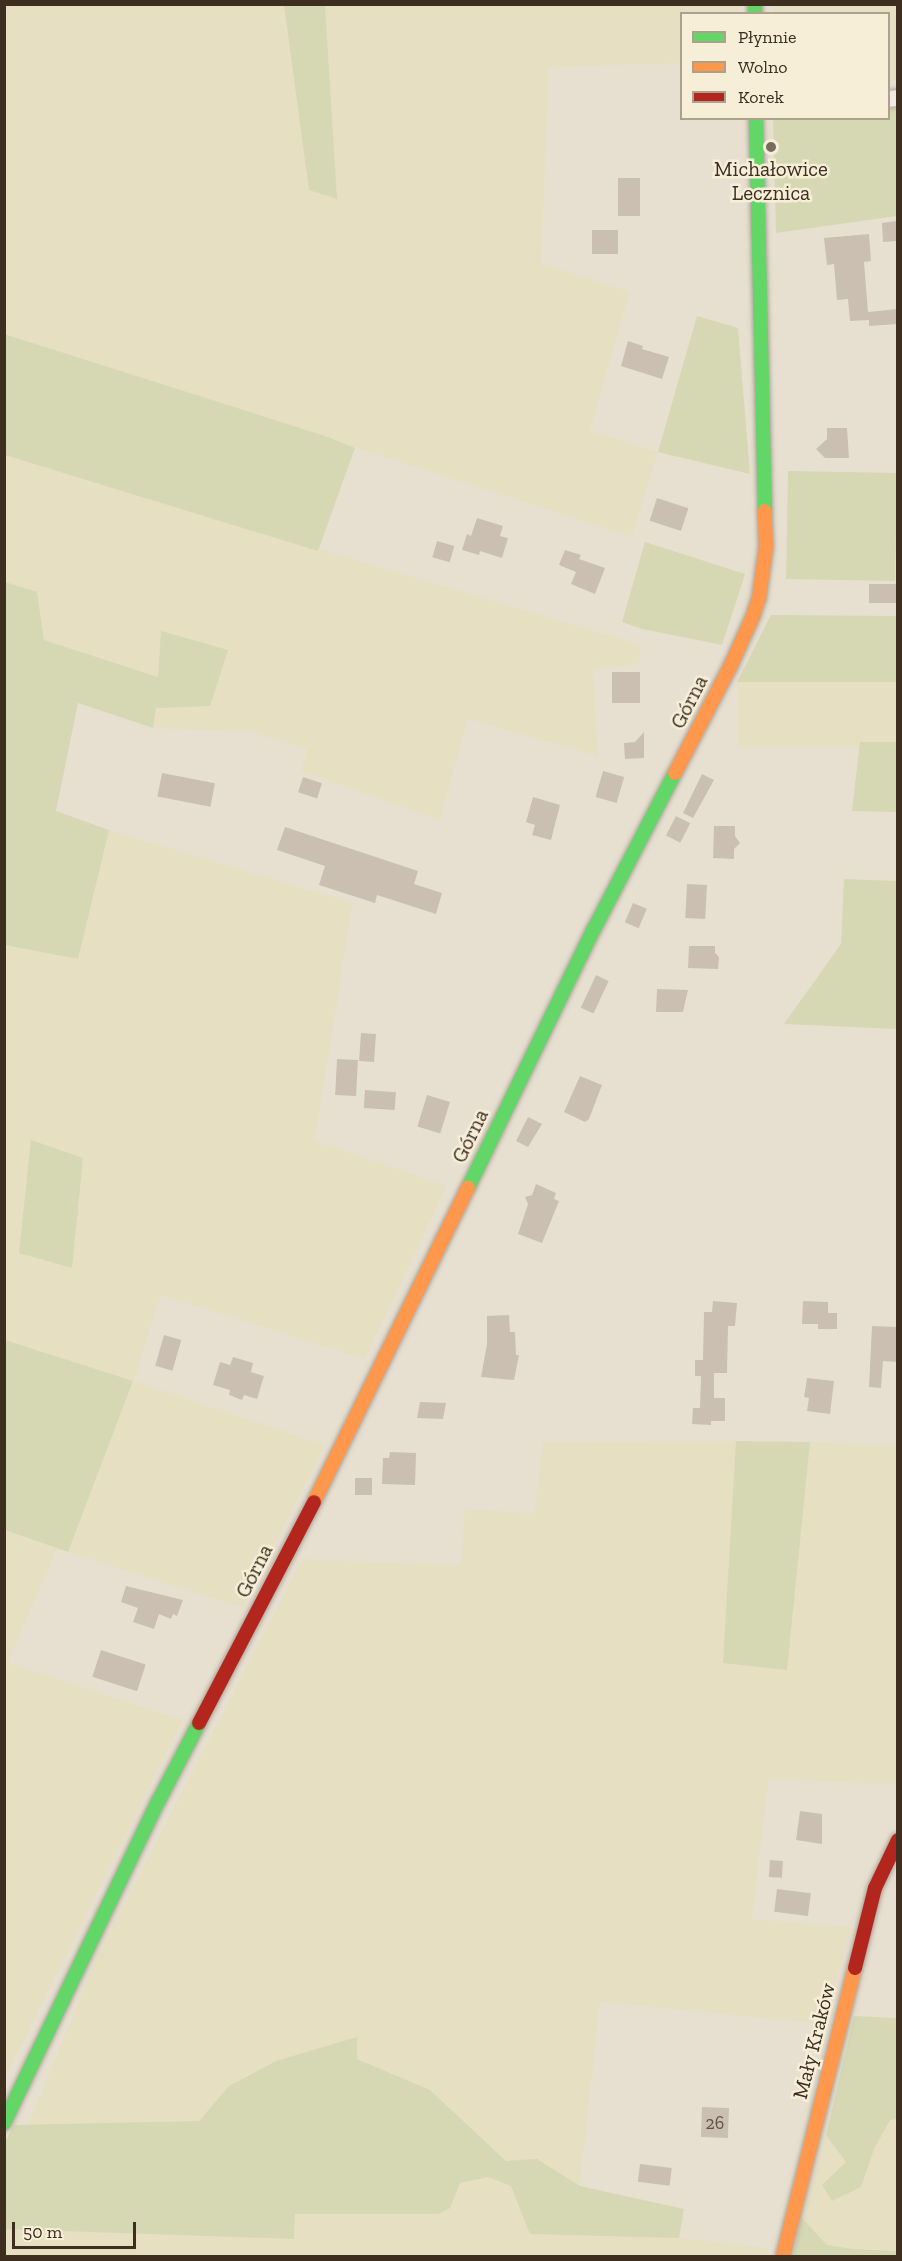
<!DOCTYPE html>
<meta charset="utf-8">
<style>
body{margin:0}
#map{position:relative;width:902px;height:2261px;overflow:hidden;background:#e7e0d1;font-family:"Zilla Slab",serif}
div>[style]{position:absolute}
.farmland>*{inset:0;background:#e6dfc2;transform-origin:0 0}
.green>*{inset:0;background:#d6d7b3;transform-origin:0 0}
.building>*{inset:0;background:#cbbfb2;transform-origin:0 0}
.roads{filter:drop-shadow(0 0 2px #ada599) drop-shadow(0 0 2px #ada599)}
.street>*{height:16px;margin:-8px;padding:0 8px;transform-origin:8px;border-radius:8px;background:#efebe3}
.fast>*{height:14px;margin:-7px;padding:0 7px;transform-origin:7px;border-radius:7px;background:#63d668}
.slow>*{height:14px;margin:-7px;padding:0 7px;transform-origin:7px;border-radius:7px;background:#ff974d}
.jam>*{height:14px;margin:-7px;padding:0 7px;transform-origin:7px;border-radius:7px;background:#b3261e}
.dots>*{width:16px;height:16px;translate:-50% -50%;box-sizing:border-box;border:3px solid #f7eed8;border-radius:50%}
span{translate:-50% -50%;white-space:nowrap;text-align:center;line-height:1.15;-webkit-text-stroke:5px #f7eed8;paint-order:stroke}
.number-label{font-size:18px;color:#605244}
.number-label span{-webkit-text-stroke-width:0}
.poi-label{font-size:21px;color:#3d2e20}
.street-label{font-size:21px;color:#3d2e20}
.frame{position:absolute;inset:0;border:6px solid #3d2e20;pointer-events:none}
.legend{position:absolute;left:680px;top:12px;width:210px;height:108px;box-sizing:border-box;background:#f7eed8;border:2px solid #ada18e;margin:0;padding:8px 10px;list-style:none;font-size:18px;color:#3d2e20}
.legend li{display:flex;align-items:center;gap:12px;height:30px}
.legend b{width:30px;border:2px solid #ada18e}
.scale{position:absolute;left:12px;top:2222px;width:124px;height:27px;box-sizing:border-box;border:3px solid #3d2e20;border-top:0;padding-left:8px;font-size:18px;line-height:21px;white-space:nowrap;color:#3d2e20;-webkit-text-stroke:4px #f7eed8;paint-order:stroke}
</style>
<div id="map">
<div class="farmland">
<div style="clip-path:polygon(5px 5px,284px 5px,309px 190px,336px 199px,325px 5px,740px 5px,739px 13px,682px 14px,681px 63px,549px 67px,541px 263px,630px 292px,590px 431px,658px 452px,632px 537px,5px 334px)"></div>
<div style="clip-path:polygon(773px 5px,897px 5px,897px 80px,889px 81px,888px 14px,774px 13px)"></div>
<div style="clip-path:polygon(4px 455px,641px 645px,639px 664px,593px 669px,598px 756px,468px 719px,440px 820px,301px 771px,307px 749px,252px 732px,153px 728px,159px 677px,44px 640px,37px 592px,5px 582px)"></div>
<div style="left:737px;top:682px;width:160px;height:65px"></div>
<div style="clip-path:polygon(evenodd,109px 830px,353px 903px,315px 1141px,447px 1186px,365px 1359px,161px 1295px,134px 1381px,325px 1445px,243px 1608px,68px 1552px,133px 1381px,5px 1340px,4px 945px,78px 959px,109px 830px,83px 1158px,72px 1268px,19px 1253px,25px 1211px,83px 1158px)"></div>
<div style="clip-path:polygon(736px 1441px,723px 1663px,787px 1670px,810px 1442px,897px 1445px,897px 1785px,769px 1779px,752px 1919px,852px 1927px,823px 2024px,600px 2002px,580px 2186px,537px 2159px,506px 2161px,430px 2090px,357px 2059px,357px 2038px,229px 2086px,199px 2121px,28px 2125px,96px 1959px,302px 1559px,461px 1565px,465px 1509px,534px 1513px,543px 1442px)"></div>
<div style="clip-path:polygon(5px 1530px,57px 1549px,8px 1663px,183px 1720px,5px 2079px)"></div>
<div style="clip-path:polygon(890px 2119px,897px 2119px,897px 2251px,853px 2249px,827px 2245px,801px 2217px,826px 2135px,846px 2162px,874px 2149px)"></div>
<div style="clip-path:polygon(488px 2177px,511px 2186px,531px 2234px,679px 2238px,769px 2248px,767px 2256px,5px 2256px,5px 2229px,294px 2239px,295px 2214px,438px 2214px,450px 2208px,460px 2183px)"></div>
</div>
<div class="green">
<div style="clip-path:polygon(284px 5px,325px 5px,337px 199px,309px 190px)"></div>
<div style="clip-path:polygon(889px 108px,897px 108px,897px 216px,776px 233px,773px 119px,888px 118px)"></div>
<div style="clip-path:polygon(697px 316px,738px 328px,750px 474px,658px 452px)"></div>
<div style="clip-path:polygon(4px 334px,328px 437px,355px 448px,318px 551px,5px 455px)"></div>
<div style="left:788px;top:471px;width:109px;height:108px;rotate:1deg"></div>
<div style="clip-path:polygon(645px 542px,745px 574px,722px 645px,642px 629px,622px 622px)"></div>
<div style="clip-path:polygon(5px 582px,37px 592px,44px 640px,158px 677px,161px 631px,228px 650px,210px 706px,156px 708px,153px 728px,78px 703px,56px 811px,109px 830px,78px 959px,5px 945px)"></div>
<div style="clip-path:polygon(771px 615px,897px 616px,897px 682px,737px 682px)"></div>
<div style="clip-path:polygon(860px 742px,897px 742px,897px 812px,852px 811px)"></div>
<div style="clip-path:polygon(844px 879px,897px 881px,897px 1029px,784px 1024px,841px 944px)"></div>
<div style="clip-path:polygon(31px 1140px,83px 1158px,72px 1268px,19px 1253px)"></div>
<div style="clip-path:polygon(5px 1340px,133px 1381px,68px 1552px,5px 1530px)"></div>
<div style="clip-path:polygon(736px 1441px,810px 1442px,787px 1670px,723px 1663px)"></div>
<div style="clip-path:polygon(854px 2016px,897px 2018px,897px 2119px,890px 2120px,874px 2149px,861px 2187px,832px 2201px,822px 2185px,846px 2162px,826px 2135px)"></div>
<div style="clip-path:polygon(357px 2037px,357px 2059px,430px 2090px,506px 2161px,537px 2159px,580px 2186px,684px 2209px,679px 2238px,530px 2234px,511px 2186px,488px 2177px,460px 2183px,450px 2208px,438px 2214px,295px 2214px,294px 2239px,5px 2229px,4px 2144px,14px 2125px,199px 2121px,229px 2086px,276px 2061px)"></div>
<div style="clip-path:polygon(801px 2217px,827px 2245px,853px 2249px,897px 2251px,897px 2256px,793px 2256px)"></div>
</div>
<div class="building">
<div style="left:618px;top:178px;width:22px;height:38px"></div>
<div style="clip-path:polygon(897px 221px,897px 241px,883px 242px,882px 223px)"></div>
<div style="left:592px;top:230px;width:26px;height:24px"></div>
<div style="clip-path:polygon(869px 234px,871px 261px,864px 262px,868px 312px,897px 309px,897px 324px,869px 326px,869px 320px,850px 321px,848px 299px,837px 300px,834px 264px,827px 265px,824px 238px)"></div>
<div style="clip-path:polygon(628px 341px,643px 346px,642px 349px,669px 357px,662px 379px,621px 366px)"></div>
<div style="clip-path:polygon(827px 428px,847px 428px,849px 458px,825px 458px,816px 449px,827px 439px)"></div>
<div style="left:657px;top:498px;width:33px;height:24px;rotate:18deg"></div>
<div style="clip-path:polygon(477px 518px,503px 526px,500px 536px,508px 538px,502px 558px,480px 551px,479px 555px,462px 550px,467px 534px,471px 536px)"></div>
<div style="left:437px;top:541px;width:18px;height:17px;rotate:16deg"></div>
<div style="clip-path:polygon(565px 550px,581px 555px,579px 559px,605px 568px,595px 594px,571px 584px,576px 572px,559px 565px)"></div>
<div style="left:869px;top:584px;width:28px;height:19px"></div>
<div style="left:612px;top:672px;width:28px;height:31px"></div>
<div style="clip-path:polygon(644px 732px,644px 758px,625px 759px,624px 743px,635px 742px)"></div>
<div style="left:603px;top:771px;width:22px;height:27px;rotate:16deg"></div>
<div style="left:162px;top:773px;width:54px;height:24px;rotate:11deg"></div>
<div style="clip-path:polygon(702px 774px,714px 780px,693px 818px,683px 813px)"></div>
<div style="left:303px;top:777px;width:20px;height:16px;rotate:18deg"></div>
<div style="clip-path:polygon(533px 797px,560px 805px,551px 840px,532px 835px,535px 825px,526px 822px)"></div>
<div style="left:676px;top:816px;width:16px;height:22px;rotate:27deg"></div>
<div style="clip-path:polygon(714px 826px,735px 826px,735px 836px,740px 843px,734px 849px,734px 859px,713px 858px)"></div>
<div style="clip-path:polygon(285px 827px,418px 871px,414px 884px,442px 893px,436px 914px,377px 895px,375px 903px,319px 885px,325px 866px,277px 850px)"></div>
<div style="left:687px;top:884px;width:20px;height:34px;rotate:3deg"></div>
<div style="left:633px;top:903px;width:15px;height:21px;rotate:23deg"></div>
<div style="clip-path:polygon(689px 946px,715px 946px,715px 953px,719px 957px,718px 969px,688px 968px)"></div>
<div style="left:596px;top:975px;width:14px;height:36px;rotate:25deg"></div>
<div style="clip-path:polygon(657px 989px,688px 990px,683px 1012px,656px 1012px)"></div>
<div style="left:361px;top:1033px;width:15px;height:28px;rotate:4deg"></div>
<div style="left:337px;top:1059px;width:21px;height:36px;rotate:3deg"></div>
<div style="clip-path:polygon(580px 1076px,602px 1085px,589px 1119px,585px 1122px,564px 1112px)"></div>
<div style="left:365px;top:1090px;width:31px;height:18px;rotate:4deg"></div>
<div style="left:427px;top:1095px;width:24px;height:33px;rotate:17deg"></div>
<div style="clip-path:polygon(528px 1117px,542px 1124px,528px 1147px,516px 1141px)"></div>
<div style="clip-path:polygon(536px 1184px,556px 1193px,554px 1199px,559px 1201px,542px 1243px,518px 1234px,528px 1204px,525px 1197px,532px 1195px)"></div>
<div style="clip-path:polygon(713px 1301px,737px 1303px,735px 1326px,728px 1326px,727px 1373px,714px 1373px,714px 1398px,725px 1398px,725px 1421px,711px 1421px,711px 1425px,692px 1424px,693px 1408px,700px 1408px,701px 1376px,695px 1376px,695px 1360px,703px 1360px,704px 1312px,712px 1312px)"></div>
<div style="clip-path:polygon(803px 1301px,828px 1302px,828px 1313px,837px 1313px,837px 1329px,818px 1329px,818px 1324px,802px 1324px)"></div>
<div style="clip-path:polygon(509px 1315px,510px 1332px,515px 1332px,516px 1355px,519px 1355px,514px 1380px,481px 1377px,487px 1344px,487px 1316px)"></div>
<div style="clip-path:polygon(872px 1326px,897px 1327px,897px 1362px,883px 1361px,881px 1388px,869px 1387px)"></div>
<div style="left:164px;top:1335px;width:18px;height:32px;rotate:16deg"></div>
<div style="clip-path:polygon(233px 1357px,253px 1363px,251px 1372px,264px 1376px,257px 1399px,244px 1395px,242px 1400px,229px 1395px,230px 1390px,213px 1385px,220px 1362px,230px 1365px)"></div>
<div style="clip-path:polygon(807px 1378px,834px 1381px,830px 1414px,807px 1411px,809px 1398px,804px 1397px)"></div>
<div style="clip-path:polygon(420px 1402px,446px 1403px,443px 1419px,417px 1418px)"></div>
<div style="clip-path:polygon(390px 1452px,416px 1453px,415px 1485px,382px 1484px,383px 1458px,389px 1458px)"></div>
<div style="left:355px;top:1478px;width:17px;height:17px"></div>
<div style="clip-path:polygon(126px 1586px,183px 1600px,177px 1616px,173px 1614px,171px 1619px,159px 1614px,154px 1629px,133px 1622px,138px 1608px,121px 1602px)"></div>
<div style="left:101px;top:1650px;width:47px;height:28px;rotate:18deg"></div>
<div style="clip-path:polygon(800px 1811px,822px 1814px,822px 1844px,796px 1840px)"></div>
<div style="left:770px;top:1860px;width:13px;height:17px;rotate:4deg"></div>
<div style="left:777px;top:1889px;width:34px;height:23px;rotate:7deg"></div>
<div style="left:702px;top:2107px;width:27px;height:30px;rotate:2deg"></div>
<div style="left:640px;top:2164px;width:32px;height:18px;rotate:7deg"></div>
</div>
<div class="roads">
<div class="street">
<div style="left:888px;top:99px;width:10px;rotate:-6deg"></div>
</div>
<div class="fast">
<div style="left:755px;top:4px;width:10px;rotate:90deg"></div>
<div style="left:756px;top:118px;width:393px;rotate:88.7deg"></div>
<div style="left:468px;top:1188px;width:288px;rotate:-64.1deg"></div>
<div style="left:594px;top:929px;width:176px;rotate:-62.6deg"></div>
<div style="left:4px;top:2123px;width:358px;rotate:-64.4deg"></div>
<div style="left:159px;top:1800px;width:87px;rotate:-62.5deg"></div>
</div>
<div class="slow">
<div style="left:675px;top:773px;width:122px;rotate:-62.6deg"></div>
<div style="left:731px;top:665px;width:54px;rotate:-65.8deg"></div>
<div style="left:753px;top:616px;width:19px;rotate:-72deg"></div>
<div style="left:759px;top:598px;width:51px;rotate:-82.2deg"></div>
<div style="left:766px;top:547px;width:36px;rotate:-92deg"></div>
<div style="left:314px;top:1502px;width:350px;rotate:-63.9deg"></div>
<div style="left:783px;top:2256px;width:297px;rotate:-76deg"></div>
</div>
<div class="jam">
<div style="left:199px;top:1723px;width:249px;rotate:-62.5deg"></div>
<div style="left:855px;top:1968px;width:82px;rotate:-76deg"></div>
<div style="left:875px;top:1888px;width:53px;rotate:-64.4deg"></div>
</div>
</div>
<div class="dots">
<div style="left:771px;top:147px;background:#786c5e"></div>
</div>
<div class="number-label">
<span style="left:715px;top:2123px">26</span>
</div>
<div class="poi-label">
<span style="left:771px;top:181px">Michałowice<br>Lecznica</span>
</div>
<div class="street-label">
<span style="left:689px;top:702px;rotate:-63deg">Górna</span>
<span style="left:470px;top:1136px;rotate:-64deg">Górna</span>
<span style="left:254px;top:1571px;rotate:-63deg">Górna</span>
<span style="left:814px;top:2041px;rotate:-76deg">Mały Kraków</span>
</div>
<div class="frame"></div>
<ul class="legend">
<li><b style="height:8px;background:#63d668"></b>Płynnie</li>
<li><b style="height:8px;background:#ff974d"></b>Wolno</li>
<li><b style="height:8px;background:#b3261e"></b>Korek</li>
</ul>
<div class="scale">50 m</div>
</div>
